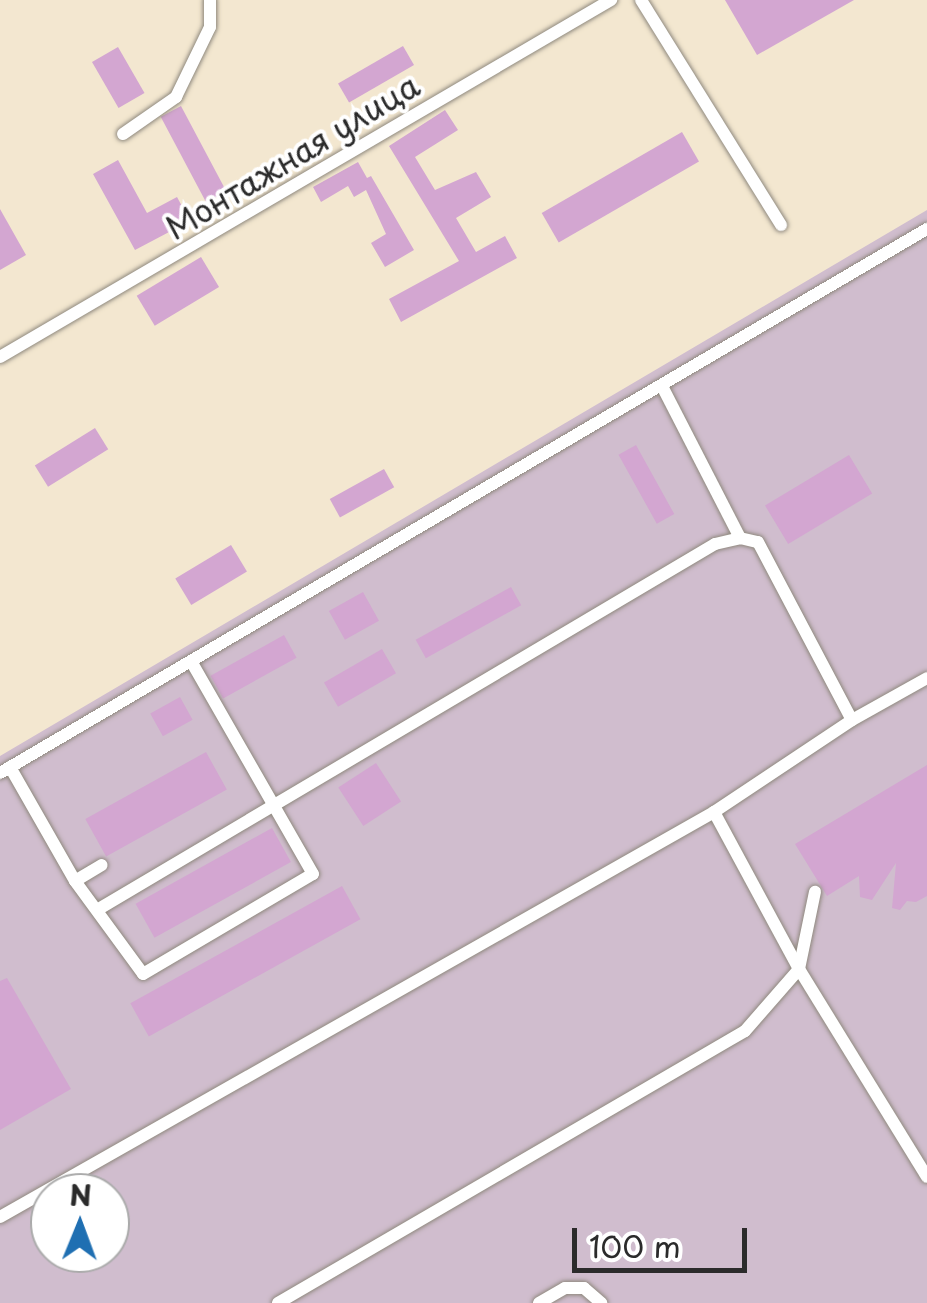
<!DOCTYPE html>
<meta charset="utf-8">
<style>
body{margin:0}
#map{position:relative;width:927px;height:1303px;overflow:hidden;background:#f3e7d0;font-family:"Playpen Sans",sans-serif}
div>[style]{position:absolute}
.industrial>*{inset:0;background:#d0bdce}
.building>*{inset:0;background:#d3a6d1;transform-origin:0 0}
.roads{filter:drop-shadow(0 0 2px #8f897e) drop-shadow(0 0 2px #8f897e)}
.minor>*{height:12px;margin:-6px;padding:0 6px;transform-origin:6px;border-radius:6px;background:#fff}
span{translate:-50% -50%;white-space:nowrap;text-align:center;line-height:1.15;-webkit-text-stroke:8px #fff;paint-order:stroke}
.street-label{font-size:32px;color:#2b2b2b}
.north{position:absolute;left:30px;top:1173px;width:100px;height:100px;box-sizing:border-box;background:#fff;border:2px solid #aaa;border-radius:50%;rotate:1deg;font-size:28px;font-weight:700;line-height:40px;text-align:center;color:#2b2b2b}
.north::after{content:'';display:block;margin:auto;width:35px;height:45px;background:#1f6fb2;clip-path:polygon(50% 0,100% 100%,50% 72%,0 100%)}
.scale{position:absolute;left:572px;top:1228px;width:175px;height:45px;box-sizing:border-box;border:5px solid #2b2b2b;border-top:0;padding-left:12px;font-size:30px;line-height:35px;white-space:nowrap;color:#2b2b2b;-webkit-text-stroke:8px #fff;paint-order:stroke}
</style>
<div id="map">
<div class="industrial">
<div style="clip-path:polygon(evenodd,927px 210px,927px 1303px,0 1303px,0 756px,927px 210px,50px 1193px,110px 1193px,110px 1253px,50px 1253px,50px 1193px)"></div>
</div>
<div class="building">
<div style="clip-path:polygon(725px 0,854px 0,757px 55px)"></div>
<div style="left:403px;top:46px;width:22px;height:75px;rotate:60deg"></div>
<div style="left:118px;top:47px;width:53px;height:30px;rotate:60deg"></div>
<div style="left:181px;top:106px;width:97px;height:23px;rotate:62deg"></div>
<div style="clip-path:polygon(445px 110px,458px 130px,415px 157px,435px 190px,476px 172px,491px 197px,456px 218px,476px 252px,505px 236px,517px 258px,401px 322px,389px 299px,459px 261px,389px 146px)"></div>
<div style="left:682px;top:132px;width:34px;height:162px;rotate:60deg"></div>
<div style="clip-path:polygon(118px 160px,147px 213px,177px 197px,190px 221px,135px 250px,93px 174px)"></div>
<div style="clip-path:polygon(358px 162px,367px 178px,371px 176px,414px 250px,385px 267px,371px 243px,386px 234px,366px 190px,354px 197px,348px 186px,321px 202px,313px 187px)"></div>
<div style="clip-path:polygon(0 209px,26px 255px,0 270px)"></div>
<div style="left:201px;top:257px;width:35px;height:75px;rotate:59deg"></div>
<div style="left:95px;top:428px;width:25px;height:71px;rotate:58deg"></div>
<div style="left:636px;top:445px;width:79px;height:20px;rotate:61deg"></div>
<div style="left:849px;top:455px;width:45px;height:98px;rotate:59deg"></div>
<div style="left:384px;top:469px;width:21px;height:62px;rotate:61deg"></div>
<div style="left:231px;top:545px;width:31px;height:65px;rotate:59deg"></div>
<div style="left:511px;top:587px;width:21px;height:109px;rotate:61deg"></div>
<div style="left:363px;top:592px;width:33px;height:39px;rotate:61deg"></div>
<div style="left:284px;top:635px;width:26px;height:84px;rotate:61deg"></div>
<div style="left:382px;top:649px;width:28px;height:67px;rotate:60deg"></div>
<div style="left:180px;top:697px;width:26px;height:34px;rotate:61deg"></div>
<div style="left:206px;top:752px;width:43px;height:138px;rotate:61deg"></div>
<div style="left:376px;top:763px;width:46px;height:45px;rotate:57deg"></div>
<div style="clip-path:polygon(927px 765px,927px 896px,916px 902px,907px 901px,900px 910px,892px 908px,896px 863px,872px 900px,860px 897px,859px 876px,827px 896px,795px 844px)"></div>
<div style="left:272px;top:828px;width:39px;height:156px;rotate:61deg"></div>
<div style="left:342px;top:886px;width:38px;height:242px;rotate:61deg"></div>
<div style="clip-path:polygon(7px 978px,71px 1089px,0 1130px,0 981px)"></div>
</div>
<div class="roads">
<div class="minor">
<div style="left:641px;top:0;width:265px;rotate:58.1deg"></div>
<div style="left:123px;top:134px;width:65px;rotate:-34.9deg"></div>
<div style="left:176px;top:97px;width:78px;rotate:-64.1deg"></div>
<div style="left:210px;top:27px;width:27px;rotate:-90deg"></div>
<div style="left:0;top:357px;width:708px;rotate:-30.3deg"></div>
<div style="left:662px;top:386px;width:171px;rotate:62.8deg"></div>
<div style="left:10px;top:767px;width:131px;rotate:60.3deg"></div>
<div style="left:75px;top:881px;width:31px;rotate:-31deg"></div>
<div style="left:0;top:773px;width:1075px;rotate:-30.41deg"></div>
<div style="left:714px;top:812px;width:179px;rotate:61.6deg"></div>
<div style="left:799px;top:969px;width:244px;rotate:58.4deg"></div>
<div style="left:75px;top:881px;width:115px;rotate:53.8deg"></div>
<div style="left:143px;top:974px;width:197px;rotate:-30.5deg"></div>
<div style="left:313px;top:874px;width:245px;rotate:-119.8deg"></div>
<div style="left:97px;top:910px;width:718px;rotate:-30.64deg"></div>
<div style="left:715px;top:544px;width:26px;rotate:-13deg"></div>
<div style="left:740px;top:538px;width:18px;rotate:13deg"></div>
<div style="left:758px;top:542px;width:201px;rotate:62.2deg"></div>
<div style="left:0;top:1217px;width:821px;rotate:-29.56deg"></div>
<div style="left:714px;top:812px;width:166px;rotate:-33.7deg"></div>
<div style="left:852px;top:720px;width:86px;rotate:-29.2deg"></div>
<div style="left:278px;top:1303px;width:540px;rotate:-30.22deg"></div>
<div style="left:745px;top:1031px;width:82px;rotate:-48.9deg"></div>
<div style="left:799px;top:969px;width:79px;rotate:-78.3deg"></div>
<div style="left:539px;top:1303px;width:30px;rotate:-30deg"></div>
<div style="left:565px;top:1288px;width:19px"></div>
<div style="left:584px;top:1288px;width:23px;rotate:41deg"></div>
</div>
</div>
<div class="street-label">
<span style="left:292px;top:156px;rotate:-31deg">Монтажная улица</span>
</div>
<div class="north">N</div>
<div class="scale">100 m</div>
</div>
